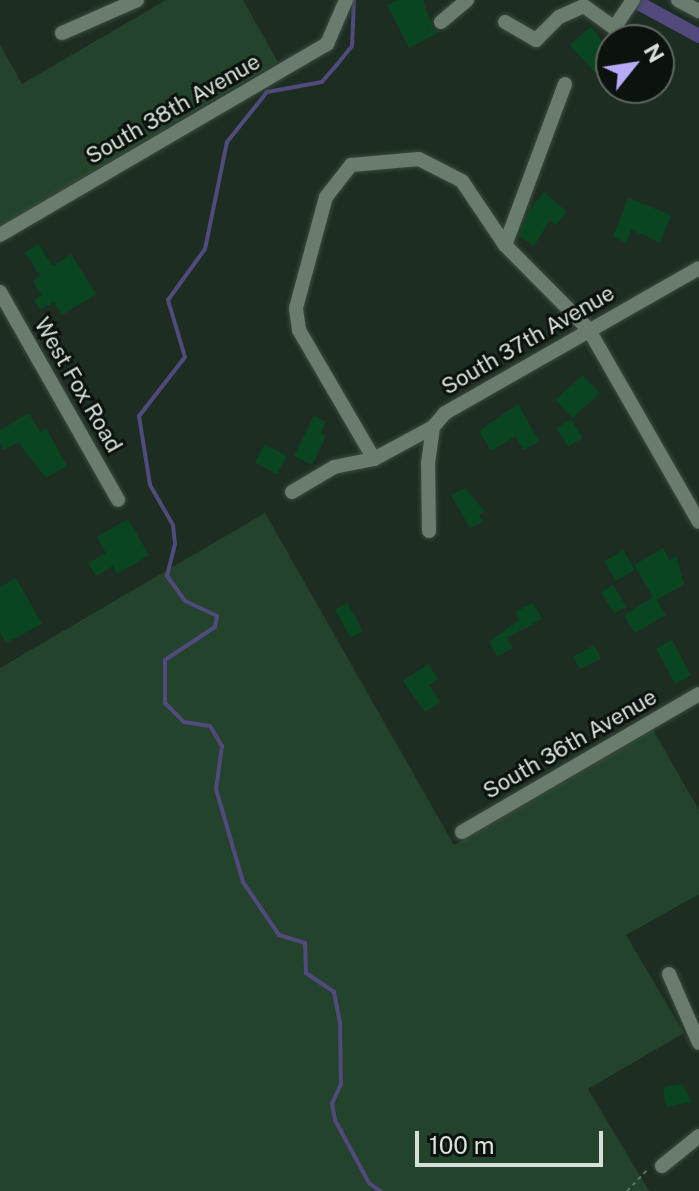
<!DOCTYPE html>
<style>
body{margin:0}
#map{position:relative;width:699px;height:1191px;overflow:hidden;background:#1d2d21;font-family:"Public Sans",sans-serif}
div>[style]{position:absolute}
.green>*{inset:0;background:#24432c}
.stream>*{height:4px;margin:-2px;padding:0 2px;transform-origin:2px;border-radius:2px;background:#52497d}
.canal>*{height:14px;margin:-7px;padding:0 7px;transform-origin:7px;border-radius:7px;background:#52497d}
.building>*{inset:0;background:#0a4522;transform-origin:0 0}
.path>*{height:2px;margin-top:-1px;transform-origin:0;background:repeating-linear-gradient(90deg,#627066 0 4px,transparent 0 8px)}
.roads{filter:drop-shadow(0 0 2px #3c4a40) drop-shadow(0 0 2px #3c4a40)}
.minor>*{height:14px;margin:-7px;padding:0 7px;transform-origin:7px;border-radius:7px;background:#6a7c6e}
span{translate:-50% -50%;white-space:nowrap;text-align:center;line-height:1.15;-webkit-text-stroke:6px #0c130e;paint-order:stroke}
.street-label{font-size:22px;color:#d7e1d9}
.north{position:absolute;left:595px;top:24px;width:80px;height:80px;box-sizing:border-box;background:#0c130e;border:2px solid #5d655f;border-radius:50%;rotate:60deg;font-size:22px;font-weight:700;line-height:32px;text-align:center;color:#d7e1d9}
.north::after{content:'';display:block;margin:auto;width:28px;height:36px;background:#b7abf7;clip-path:polygon(50% 0,100% 100%,50% 72%,0 100%)}
.scale{position:absolute;left:415px;top:1131px;width:188px;height:36px;box-sizing:border-box;border:4px solid #d7e1d9;border-top:0;padding-left:10px;font-size:24px;line-height:28px;white-space:nowrap;color:#d7e1d9;-webkit-text-stroke:6px #0c130e;paint-order:stroke}
</style>
<div id="map">
<div class="green">
<div style="clip-path:polygon(166px 0,243px 0,278px 62px,0 227px,0 45px,22px 84px)"></div>
<div style="clip-path:polygon(265px 513px,454px 845px,653px 730px,699px 810px,699px 894px,626px 935px,684px 1033px,588px 1089px,649px 1191px,0 1191px,0 668px)"></div>
</div>
<div class="stream">
<div style="left:354px;top:0;width:46px;rotate:92.5deg"></div>
<div style="left:352px;top:46px;width:28px;rotate:129deg"></div>
<div style="left:334px;top:68px;width:18px;rotate:131deg"></div>
<div style="left:322px;top:82px;width:56px;rotate:169.7deg"></div>
<div style="left:267px;top:92px;width:64px;rotate:128.7deg"></div>
<div style="left:227px;top:142px;width:109px;rotate:101.6deg"></div>
<div style="left:205px;top:249px;width:63px;rotate:126deg"></div>
<div style="left:168px;top:300px;width:59px;rotate:73.4deg"></div>
<div style="left:185px;top:357px;width:75px;rotate:127.9deg"></div>
<div style="left:139px;top:416px;width:70px;rotate:80.9deg"></div>
<div style="left:150px;top:485px;width:46px;rotate:60.1deg"></div>
<div style="left:173px;top:525px;width:19px;rotate:84deg"></div>
<div style="left:175px;top:544px;width:33px;rotate:104deg"></div>
<div style="left:167px;top:576px;width:31px;rotate:54deg"></div>
<div style="left:185px;top:601px;width:35px;rotate:25deg"></div>
<div style="left:217px;top:616px;width:11px;rotate:100deg"></div>
<div style="left:215px;top:627px;width:60px;rotate:146.6deg"></div>
<div style="left:165px;top:660px;width:43px;rotate:90deg"></div>
<div style="left:165px;top:703px;width:27px;rotate:45deg"></div>
<div style="left:184px;top:722px;width:26px;rotate:9deg"></div>
<div style="left:210px;top:726px;width:23px;rotate:59deg"></div>
<div style="left:222px;top:746px;width:43px;rotate:97.9deg"></div>
<div style="left:216px;top:789px;width:97px;rotate:73.8deg"></div>
<div style="left:243px;top:882px;width:64px;rotate:55.8deg"></div>
<div style="left:279px;top:935px;width:27px;rotate:17deg"></div>
<div style="left:305px;top:943px;width:30px;rotate:88deg"></div>
<div style="left:306px;top:973px;width:34px;rotate:34deg"></div>
<div style="left:334px;top:992px;width:31px;rotate:79deg"></div>
<div style="left:340px;top:1022px;width:62px;rotate:89.1deg"></div>
<div style="left:341px;top:1084px;width:21px;rotate:115deg"></div>
<div style="left:332px;top:1103px;width:17px;rotate:80deg"></div>
<div style="left:335px;top:1120px;width:72px;rotate:61.6deg"></div>
<div style="left:369px;top:1183px;width:14px;rotate:36deg"></div>
</div>
<div class="canal">
<div style="left:633px;top:0;width:75px;rotate:28.6deg"></div>
</div>
<div class="building">
<div style="clip-path:polygon(397px 0,423px 0,433px 28px,440px 32px,409px 48px,387px 5px)"></div>
<div style="clip-path:polygon(591px 26px,611px 54px,611px 66px,599px 77px,570px 45px)"></div>
<div style="clip-path:polygon(544px 192px,567px 212px,556px 225px,550px 220px,534px 246px,519px 236px,529px 210px)"></div>
<div style="clip-path:polygon(628px 198px,671px 215px,660px 242px,631px 230px,626px 243px,613px 237px)"></div>
<div style="clip-path:polygon(38px 244px,53px 266px,71px 254px,96px 294px,62px 315px,54px 302px,40px 310px,34px 300px,42px 295px,33px 281px,40px 276px,25px 252px)"></div>
<div style="left:583px;top:375px;width:25px;height:37px;rotate:48deg"></div>
<div style="clip-path:polygon(518px 404px,539px 441px,523px 450px,515px 436px,491px 451px,479px 431px)"></div>
<div style="clip-path:polygon(29px 413px,40px 432px,46px 428px,67px 466px,46px 478px,18px 442px,4px 450px,0 443px,0 430px)"></div>
<div style="clip-path:polygon(314px 416px,326px 422px,321px 433px,326px 436px,312px 465px,294px 456px)"></div>
<div style="left:571px;top:419px;width:22px;height:17px;rotate:58deg"></div>
<div style="left:265px;top:444px;width:25px;height:21px;rotate:29deg"></div>
<div style="clip-path:polygon(465px 488px,485px 512px,479px 515px,483px 521px,470px 528px,451px 495px)"></div>
<div style="clip-path:polygon(128px 519px,149px 555px,117px 574px,113px 566px,96px 576px,88px 563px,106px 553px,97px 537px)"></div>
<div style="clip-path:polygon(663px 548px,670px 560px,676px 556px,684px 584px,657px 600px,666px 615px,635px 633px,624px 615px,653px 597px,634px 565px)"></div>
<div style="left:623px;top:550px;width:23px;height:22px;rotate:59deg"></div>
<div style="clip-path:polygon(16px 578px,42px 624px,6px 643px,0 632px,0 587px)"></div>
<div style="left:613px;top:585px;width:25px;height:14px;rotate:58deg"></div>
<div style="left:347px;top:603px;width:32px;height:14px;rotate:60deg"></div>
<div style="clip-path:polygon(533px 603px,542px 619px,507px 638px,513px 648px,497px 656px,489px 642px,519px 620px,515px 612px)"></div>
<div style="left:672px;top:640px;width:40px;height:18px;rotate:62deg"></div>
<div style="left:594px;top:645px;width:15px;height:24px;rotate:62deg"></div>
<div style="clip-path:polygon(428px 664px,438px 679px,429px 685px,440px 702px,425px 712px,403px 681px)"></div>
<div style="clip-path:polygon(682px 1084px,692px 1102px,666px 1107px,663px 1087px)"></div>
</div>
<div class="path">
<div style="left:627px;top:1191px;width:30px;rotate:-46deg"></div>
</div>
<div class="roads">
<div class="minor">
<div style="left:678px;top:0;width:24px;rotate:28deg"></div>
<div style="left:441px;top:22px;width:34px;rotate:-40deg"></div>
<div style="left:505px;top:22px;width:36px;rotate:30deg"></div>
<div style="left:536px;top:40px;width:33px;rotate:-45deg"></div>
<div style="left:559px;top:17px;width:27px;rotate:-24deg"></div>
<div style="left:584px;top:6px;width:37px;rotate:36deg"></div>
<div style="left:614px;top:28px;width:34px;rotate:-56deg"></div>
<div style="left:62px;top:33px;width:82px;rotate:-23.7deg"></div>
<div style="left:565px;top:84px;width:172px;rotate:110.4deg"></div>
<div style="left:505px;top:245px;width:120px;rotate:45.3deg"></div>
<div style="left:589px;top:330px;width:221px;rotate:60.2deg"></div>
<div style="left:0;top:235px;width:379px;rotate:-30.3deg"></div>
<div style="left:327px;top:44px;width:48px;rotate:-66.6deg"></div>
<div style="left:0;top:292px;width:239px;rotate:60.4deg"></div>
<div style="left:374px;top:459px;width:149px;rotate:-120.2deg"></div>
<div style="left:299px;top:330px;width:22px;rotate:-98deg"></div>
<div style="left:296px;top:308px;width:115px;rotate:-74.9deg"></div>
<div style="left:326px;top:197px;width:41px;rotate:-52deg"></div>
<div style="left:351px;top:165px;width:68px;rotate:-5deg"></div>
<div style="left:419px;top:159px;width:48px;rotate:27.1deg"></div>
<div style="left:462px;top:181px;width:77px;rotate:56.1deg"></div>
<div style="left:292px;top:492px;width:49px;rotate:-30.8deg"></div>
<div style="left:334px;top:467px;width:41px;rotate:-11.3deg"></div>
<div style="left:374px;top:459px;width:67px;rotate:-28.5deg"></div>
<div style="left:429px;top:531px;width:68px;rotate:-90.8deg"></div>
<div style="left:428px;top:463px;width:36px;rotate:-82deg"></div>
<div style="left:433px;top:427px;width:18px;rotate:-49deg"></div>
<div style="left:445px;top:413px;width:292px;rotate:-29.7deg"></div>
<div style="left:462px;top:832px;width:274px;rotate:-30.2deg"></div>
<div style="left:669px;top:974px;width:75px;rotate:66.5deg"></div>
<div style="left:662px;top:1166px;width:48px;rotate:-39deg"></div>
</div>
</div>
<div class="street-label">
<span style="left:173px;top:109px;rotate:-30deg">South 38th Avenue</span>
<span style="left:528px;top:340px;rotate:-30deg">South 37th Avenue</span>
<span style="left:78px;top:385px;rotate:60deg">West Fox Road</span>
<span style="left:570px;top:744px;rotate:-30deg">South 36th Avenue</span>
</div>
<div class="north">N</div>
<div class="scale">100 m</div>
</div>
